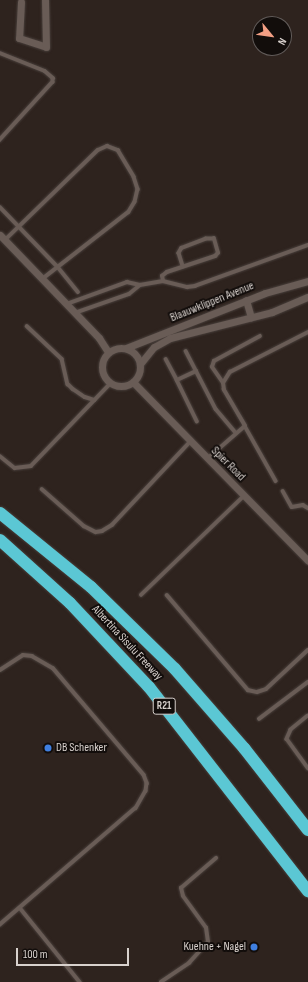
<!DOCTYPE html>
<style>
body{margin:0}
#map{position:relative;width:308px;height:982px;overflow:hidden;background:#2e231e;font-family:"Sofia Sans Condensed",sans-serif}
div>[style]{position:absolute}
.roads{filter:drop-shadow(0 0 1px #483f3b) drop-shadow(0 0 1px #483f3b)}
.lane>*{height:3.5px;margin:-1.75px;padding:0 1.75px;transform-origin:1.75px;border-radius:1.75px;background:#695c56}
.street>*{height:7px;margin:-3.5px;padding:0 3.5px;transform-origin:3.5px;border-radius:3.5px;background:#695c56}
.street>.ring{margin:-3.5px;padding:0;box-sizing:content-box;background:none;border:7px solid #695c56;border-radius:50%}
.highway>*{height:12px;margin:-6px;padding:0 6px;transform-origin:6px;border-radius:6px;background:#5bc7d4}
.dots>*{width:11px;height:11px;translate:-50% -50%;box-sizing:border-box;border:2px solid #120d0b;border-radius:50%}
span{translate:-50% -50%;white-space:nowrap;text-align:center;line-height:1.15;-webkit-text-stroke:4px #120d0b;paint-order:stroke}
.shield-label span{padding:1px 3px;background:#120d0b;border:1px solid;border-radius:3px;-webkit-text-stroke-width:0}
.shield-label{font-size:11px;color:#d8d1cd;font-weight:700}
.street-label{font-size:12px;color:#d8d1cd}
.poi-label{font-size:12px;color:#d8d1cd}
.left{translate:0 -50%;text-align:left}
.right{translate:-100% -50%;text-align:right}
.north{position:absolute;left:252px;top:16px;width:40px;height:40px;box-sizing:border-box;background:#120d0b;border:1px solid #615b59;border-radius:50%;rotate:119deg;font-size:11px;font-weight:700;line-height:16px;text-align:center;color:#d8d1cd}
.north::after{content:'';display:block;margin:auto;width:14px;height:18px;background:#f39f84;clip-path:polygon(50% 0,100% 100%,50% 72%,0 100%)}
.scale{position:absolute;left:16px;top:948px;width:113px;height:18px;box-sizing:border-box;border:2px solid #d8d1cd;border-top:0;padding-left:5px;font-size:12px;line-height:14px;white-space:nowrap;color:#d8d1cd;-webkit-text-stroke:3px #120d0b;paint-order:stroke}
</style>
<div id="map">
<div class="roads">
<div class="lane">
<div style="left:0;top:53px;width:48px;rotate:21.8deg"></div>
<div style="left:45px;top:71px;width:11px;rotate:41deg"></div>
<div style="left:53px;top:78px;width:4px;rotate:90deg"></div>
<div style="left:53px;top:82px;width:79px;rotate:132.4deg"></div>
<div style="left:0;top:207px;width:83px;rotate:46deg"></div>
<div style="left:58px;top:267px;width:32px;rotate:51deg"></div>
<div style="left:5px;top:240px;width:129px;rotate:-44.1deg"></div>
<div style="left:98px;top:150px;width:10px;rotate:-24deg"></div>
<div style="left:107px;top:146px;width:12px;rotate:20deg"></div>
<div style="left:118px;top:150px;width:31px;rotate:59deg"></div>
<div style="left:134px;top:177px;width:13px;rotate:72deg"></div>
<div style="left:138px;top:189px;width:13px;rotate:103deg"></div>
<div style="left:135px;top:202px;width:12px;rotate:121deg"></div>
<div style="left:129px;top:212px;width:109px;rotate:142.1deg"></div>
<div style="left:163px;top:281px;width:5px;rotate:-101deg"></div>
<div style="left:162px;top:276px;width:6px;rotate:-39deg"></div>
<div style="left:167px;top:272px;width:51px;rotate:-18.4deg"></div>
<div style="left:215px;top:256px;width:4px;rotate:-45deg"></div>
<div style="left:218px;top:253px;width:15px;rotate:-106deg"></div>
<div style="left:214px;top:239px;width:8px;rotate:180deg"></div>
<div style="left:206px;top:239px;width:26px;rotate:159deg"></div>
<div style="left:182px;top:248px;width:6px;rotate:121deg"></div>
<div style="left:179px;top:253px;width:14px;rotate:73deg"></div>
<div style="left:67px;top:304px;width:64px;rotate:-20.1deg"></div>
<div style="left:127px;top:282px;width:13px;rotate:13deg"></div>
<div style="left:140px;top:285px;width:23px;rotate:-10deg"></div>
<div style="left:163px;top:281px;width:25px;rotate:14deg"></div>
<div style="left:187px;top:287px;width:8px;rotate:-7deg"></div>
<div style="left:195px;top:286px;width:120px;rotate:-19.9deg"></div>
<div style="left:75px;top:313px;width:57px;rotate:-19.4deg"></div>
<div style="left:129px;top:294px;width:14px;rotate:-39deg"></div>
<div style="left:27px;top:326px;width:48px;rotate:43.3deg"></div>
<div style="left:62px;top:359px;width:26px;rotate:77deg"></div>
<div style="left:68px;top:384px;width:7px;rotate:45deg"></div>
<div style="left:73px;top:389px;width:14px;rotate:34deg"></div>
<div style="left:85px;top:397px;width:10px;rotate:17deg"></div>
<div style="left:186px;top:351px;width:65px;rotate:62.7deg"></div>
<div style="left:216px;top:409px;width:30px;rotate:50deg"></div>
<div style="left:166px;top:359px;width:24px;rotate:62deg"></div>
<div style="left:177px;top:380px;width:21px;rotate:-25deg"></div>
<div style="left:177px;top:380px;width:46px;rotate:64deg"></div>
<div style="left:223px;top:383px;width:19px;rotate:-125deg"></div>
<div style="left:212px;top:367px;width:6px;rotate:-72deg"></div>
<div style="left:214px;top:361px;width:52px;rotate:-28.5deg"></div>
<div style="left:245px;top:426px;width:63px;rotate:60.6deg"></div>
<div style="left:0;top:456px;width:19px;rotate:39deg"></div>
<div style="left:15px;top:468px;width:16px;rotate:-7deg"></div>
<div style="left:31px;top:466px;width:114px;rotate:-46.1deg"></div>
<div style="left:207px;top:459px;width:50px;rotate:-41deg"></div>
<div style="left:245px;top:426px;width:42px;rotate:-120.3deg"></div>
<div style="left:224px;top:390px;width:7px;rotate:-98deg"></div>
<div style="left:223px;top:383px;width:13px;rotate:-58deg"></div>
<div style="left:230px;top:372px;width:88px;rotate:-27.1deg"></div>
<div style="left:42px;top:489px;width:56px;rotate:41.4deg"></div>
<div style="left:84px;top:526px;width:13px;rotate:27deg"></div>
<div style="left:96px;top:532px;width:6px;rotate:-9deg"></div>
<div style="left:102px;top:531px;width:12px;rotate:-31deg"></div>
<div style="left:112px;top:525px;width:114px;rotate:-46.8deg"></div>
<div style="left:283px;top:491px;width:18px;rotate:61deg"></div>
<div style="left:292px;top:507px;width:11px;rotate:-10deg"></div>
<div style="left:303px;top:505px;width:6px;rotate:31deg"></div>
<div style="left:141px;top:595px;width:143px;rotate:-43.9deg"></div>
<div style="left:167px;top:595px;width:125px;rotate:49.5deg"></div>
<div style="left:248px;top:690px;width:9px;rotate:13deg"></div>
<div style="left:257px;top:692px;width:9px;rotate:-18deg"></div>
<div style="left:266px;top:689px;width:57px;rotate:-42.9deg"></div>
<div style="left:0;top:670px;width:27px;rotate:-33deg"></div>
<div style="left:23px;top:655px;width:9px;rotate:6deg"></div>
<div style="left:32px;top:656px;width:24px;rotate:30deg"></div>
<div style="left:53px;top:668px;width:140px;rotate:49.6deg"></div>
<div style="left:144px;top:775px;width:9px;rotate:69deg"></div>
<div style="left:147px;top:783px;width:8px;rotate:97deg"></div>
<div style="left:146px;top:791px;width:20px;rotate:120deg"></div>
<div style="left:136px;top:808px;width:179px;rotate:139.3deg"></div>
<div style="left:308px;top:716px;width:22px;rotate:141deg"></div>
<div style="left:291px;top:730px;width:10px;rotate:114deg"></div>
<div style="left:287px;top:739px;width:36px;rotate:54deg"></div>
<div style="left:259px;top:719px;width:61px;rotate:-37.1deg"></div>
<div style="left:21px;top:909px;width:94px;rotate:51.1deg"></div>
<div style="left:161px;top:982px;width:34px;rotate:-34deg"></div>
<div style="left:189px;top:963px;width:28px;rotate:-48deg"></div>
<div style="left:208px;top:942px;width:14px;rotate:-98deg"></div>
<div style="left:206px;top:928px;width:39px;rotate:-126deg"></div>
<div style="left:183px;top:896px;width:8px;rotate:-104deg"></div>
<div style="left:181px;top:888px;width:46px;rotate:-40.6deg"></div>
</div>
<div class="street">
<div style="left:21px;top:2px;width:36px;rotate:93deg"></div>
<div style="left:19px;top:38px;width:28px;rotate:18deg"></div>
<div style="left:46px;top:47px;width:47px;rotate:-91.2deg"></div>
<div style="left:0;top:235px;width:143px;rotate:46.1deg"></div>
<div style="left:99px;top:338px;width:17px;rotate:57deg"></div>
<div style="left:246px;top:300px;width:18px;rotate:74deg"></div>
<div class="ring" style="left:102px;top:348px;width:31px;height:31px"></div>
<div style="left:126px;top:348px;width:149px;rotate:-21.6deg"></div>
<div style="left:265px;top:293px;width:45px;rotate:-15.6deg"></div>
<div style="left:140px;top:364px;width:22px;rotate:-51deg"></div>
<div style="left:154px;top:347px;width:18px;rotate:-29deg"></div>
<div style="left:170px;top:338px;width:105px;rotate:-14.3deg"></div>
<div style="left:272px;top:312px;width:39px;rotate:-23deg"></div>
<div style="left:133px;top:382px;width:250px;rotate:45.6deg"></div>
</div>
<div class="highway">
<div style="left:0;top:513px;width:117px;rotate:39.1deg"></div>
<div style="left:91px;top:587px;width:117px;rotate:44.3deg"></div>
<div style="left:175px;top:669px;width:105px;rotate:48.9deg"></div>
<div style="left:244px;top:748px;width:104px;rotate:52deg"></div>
<div style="left:0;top:540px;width:94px;rotate:42deg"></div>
<div style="left:70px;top:603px;width:115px;rotate:46.8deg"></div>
<div style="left:149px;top:687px;width:259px;rotate:52.1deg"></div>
</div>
</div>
<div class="dots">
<div style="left:48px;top:748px;background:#3f7fe0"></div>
<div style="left:254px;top:947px;background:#3f7fe0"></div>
</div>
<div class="shield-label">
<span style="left:164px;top:706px">R21</span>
</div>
<div class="street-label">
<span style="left:212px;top:302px;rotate:-22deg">Blaauwklippen Avenue</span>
<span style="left:228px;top:464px;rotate:45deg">Spier Road</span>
<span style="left:127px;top:643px;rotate:47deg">Albertina Sisulu Freeway</span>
</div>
<div class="poi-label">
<span class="left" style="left:56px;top:748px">DB Schenker</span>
<span class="right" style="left:246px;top:947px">Kuehne + Nagel</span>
</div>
<div class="north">N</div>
<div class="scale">100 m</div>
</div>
